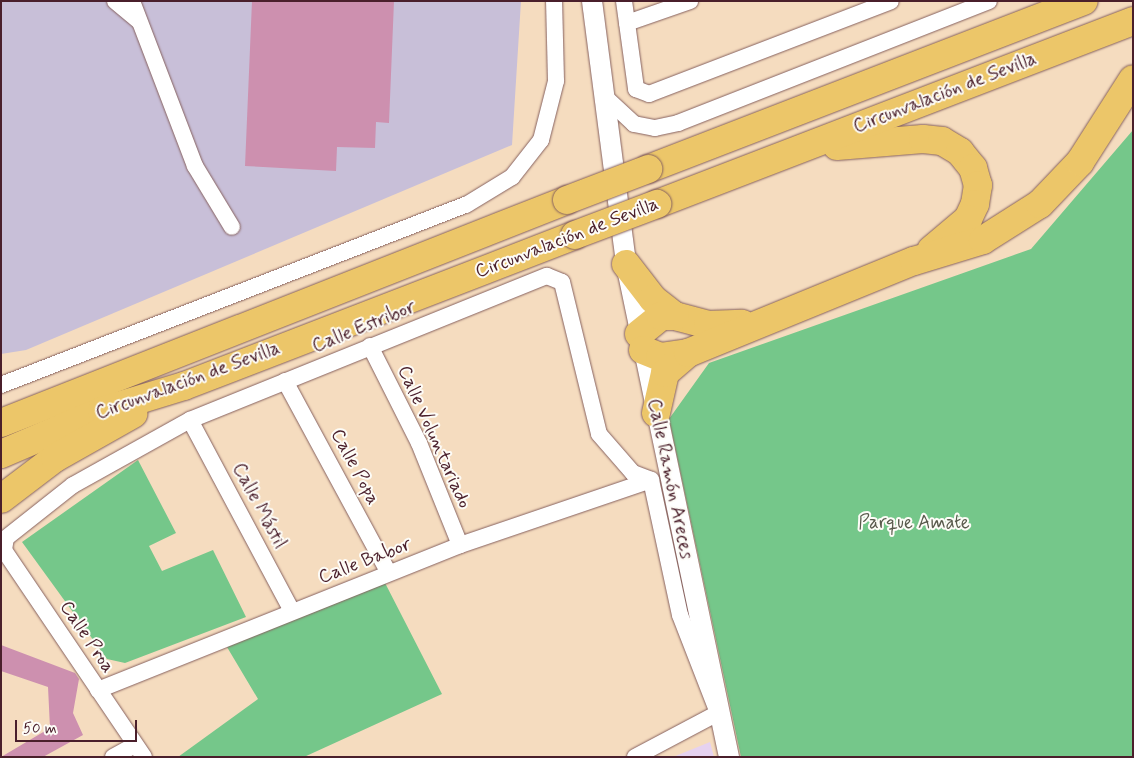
<!DOCTYPE html>
<meta charset="utf-8">
<style>
body{margin:0}
#map{position:relative;width:1134px;height:758px;overflow:hidden;background:#f5dcbf;font-family:Mynerve,sans-serif}
div>[style]{position:absolute}
.built>*{inset:0;background:#e6d2f0}
.industrial>*{inset:0;background:#c8bfd8}
.green>*{inset:0;background:#75c78a}
.building>*{inset:0;background:#cd90af}
.roads{filter:drop-shadow(0 0 1px #86615f) drop-shadow(0 0 1px #86615f)}
.minor>*{height:16px;margin:-8px;padding:0 8px;transform-origin:8px;border-radius:8px;background:#fff}
.tertiary>*{height:20px;margin:-10px;padding:0 10px;transform-origin:10px;border-radius:10px;background:#fff}
.motorway>*{height:28px;margin:-14px;padding:0 14px;transform-origin:14px;border-radius:14px;background:#ecc669}
.bridges{filter:drop-shadow(0 0 1px #86615f) drop-shadow(0 0 1px #86615f)}
.motorway-bridge>*{height:28px;margin:-14px;padding:0 14px;transform-origin:14px;border-radius:14px;background:#ecc669}
span{translate:-50% -50%;white-space:nowrap;text-align:center;line-height:1.15;-webkit-text-stroke:4px #fdfcf7;paint-order:stroke}
.street-label{font-size:19px;color:#4a1f2b}
.park-label{font-size:19px;color:#595a4c}
.frame{position:absolute;inset:0;border:2px solid #4a1f2b;pointer-events:none}
.scale{position:absolute;left:15px;top:720px;width:122px;height:22px;box-sizing:border-box;border:2px solid #4a1f2b;border-top:0;padding-left:6px;font-size:15px;line-height:18px;white-space:nowrap;color:#4a1f2b;-webkit-text-stroke:4px #fdfcf7;paint-order:stroke}
</style>
<div id="map">
<div class="built">
<div style="clip-path:polygon(710px 742px,714px 757px,673px 757px)"></div>
</div>
<div class="industrial">
<div style="clip-path:polygon(1px 1px,521px 1px,512px 145px,26px 350px,1px 354px)"></div>
</div>
<div class="green">
<div style="clip-path:polygon(1133px 130px,1133px 757px,741px 757px,669px 419px,709px 363px,1031px 249px)"></div>
<div style="clip-path:polygon(138px 460px,176px 533px,149px 546px,162px 571px,213px 550px,246px 617px,125px 663px,107px 659px,22px 542px)"></div>
<div style="clip-path:polygon(383px 579px,442px 694px,304px 757px,178px 757px,258px 699px,224px 642px)"></div>
</div>
<div class="building">
<div style="clip-path:polygon(252px 1px,394px 1px,389px 123px,376px 122px,375px 148px,337px 147px,336px 171px,245px 166px)"></div>
<div style="clip-path:polygon(1px 645px,75px 673px,79px 679px,73px 713px,83px 735px,43px 757px,1px 757px,50px 728px,48px 687px,1px 671px)"></div>
</div>
<div class="roads">
<div class="minor">
<div style="left:115px;top:1px;width:31px;rotate:40deg"></div>
<div style="left:132px;top:1px;width:177px;rotate:69.1deg"></div>
<div style="left:195px;top:166px;width:71px;rotate:58.8deg"></div>
<div style="left:624px;top:1px;width:89px;rotate:82.2deg"></div>
<div style="left:636px;top:89px;width:14px;rotate:21deg"></div>
<div style="left:649px;top:94px;width:259px;rotate:-21deg"></div>
<div style="left:627px;top:23px;width:67px;rotate:-19.2deg"></div>
<div style="left:604px;top:96px;width:41px;rotate:43deg"></div>
<div style="left:634px;top:124px;width:21px;rotate:11deg"></div>
<div style="left:655px;top:128px;width:24px;rotate:-12deg"></div>
<div style="left:678px;top:123px;width:334px;rotate:-21.4deg"></div>
<div style="left:370px;top:346px;width:109px;rotate:63.2deg"></div>
<div style="left:419px;top:443px;width:110px;rotate:68.1deg"></div>
<div style="left:285px;top:381px;width:218px;rotate:61.6deg"></div>
<div style="left:1px;top:385px;width:499px;rotate:-21.2deg"></div>
<div style="left:466px;top:205px;width:54px;rotate:-31.3deg"></div>
<div style="left:512px;top:177px;width:47px;rotate:-51.9deg"></div>
<div style="left:541px;top:140px;width:61px;rotate:-75.7deg"></div>
<div style="left:556px;top:81px;width:80px;rotate:-91.4deg"></div>
<div style="left:190px;top:420px;width:217px;rotate:61.9deg"></div>
<div style="left:98px;top:690px;width:390px;rotate:-21.8deg"></div>
<div style="left:460px;top:545px;width:202px;rotate:-18.8deg"></div>
<div style="left:113px;top:757px;width:25px;rotate:-29deg"></div>
<div style="left:144px;top:757px;width:250px;rotate:-124.1deg"></div>
<div style="left:4px;top:550px;width:12px;rotate:-81deg"></div>
<div style="left:6px;top:538px;width:85px;rotate:-38.3deg"></div>
<div style="left:73px;top:485px;width:134px;rotate:-29.1deg"></div>
<div style="left:190px;top:420px;width:385px;rotate:-22deg"></div>
<div style="left:547px;top:276px;width:16px;rotate:22deg"></div>
<div style="left:562px;top:282px;width:156px;rotate:76.3deg"></div>
<div style="left:599px;top:434px;width:52px;rotate:48.9deg"></div>
<div style="left:633px;top:473px;width:19px;rotate:21deg"></div>
<div style="left:651px;top:480px;width:138px;rotate:77.9deg"></div>
<div style="left:680px;top:615px;width:105px;rotate:68.8deg"></div>
<div style="left:718px;top:713px;width:94px;rotate:152.1deg"></div>
</div>
<div class="tertiary">
<div style="left:592px;top:1px;width:265px;rotate:82.6deg"></div>
<div style="left:626px;top:264px;width:504px;rotate:78.2deg"></div>
</div>
<div class="motorway">
<div style="left:837px;top:146px;width:86px;rotate:-4.7deg"></div>
<div style="left:923px;top:139px;width:19px;rotate:6deg"></div>
<div style="left:942px;top:141px;width:21px;rotate:31deg"></div>
<div style="left:960px;top:152px;width:21px;rotate:51deg"></div>
<div style="left:973px;top:168px;width:18px;rotate:74deg"></div>
<div style="left:978px;top:185px;width:19px;rotate:99deg"></div>
<div style="left:975px;top:204px;width:17px;rotate:115deg"></div>
<div style="left:968px;top:219px;width:48px;rotate:140deg"></div>
<div style="left:648px;top:169px;width:467px;rotate:-21.1deg"></div>
<div style="left:657px;top:204px;width:510px;rotate:-21.03deg"></div>
<div style="left:626px;top:264px;width:44px;rotate:52.4deg"></div>
<div style="left:653px;top:299px;width:28px;rotate:38deg"></div>
<div style="left:675px;top:316px;width:34px;rotate:15deg"></div>
<div style="left:708px;top:325px;width:34px;rotate:-2deg"></div>
<div style="left:639px;top:334px;width:28px;rotate:-39deg"></div>
<div style="left:661px;top:316px;width:14px"></div>
<div style="left:643px;top:350px;width:18px;rotate:22deg"></div>
<div style="left:660px;top:357px;width:28px;rotate:-8deg"></div>
<div style="left:656px;top:413px;width:41px;rotate:-77.3deg"></div>
<div style="left:665px;top:373px;width:30px;rotate:-41deg"></div>
<div style="left:688px;top:353px;width:244px;rotate:-22.2deg"></div>
<div style="left:914px;top:261px;width:72px;rotate:-16.9deg"></div>
<div style="left:983px;top:240px;width:67px;rotate:-32.3deg"></div>
<div style="left:1040px;top:204px;width:58px;rotate:-46.4deg"></div>
<div style="left:1080px;top:162px;width:98px;rotate:-57.4deg"></div>
<div style="left:1px;top:423px;width:608px;rotate:-21.5deg"></div>
<div style="left:1px;top:454px;width:110px;rotate:-23.1deg"></div>
<div style="left:102px;top:411px;width:86px;rotate:-17deg"></div>
<div style="left:184px;top:386px;width:419px;rotate:-21.1deg"></div>
<div style="left:1px;top:499px;width:68px;rotate:-37.2deg"></div>
<div style="left:55px;top:458px;width:90px;rotate:-29.4deg"></div>
</div>
</div>
<div class="bridges">
<div class="motorway-bridge">
<div style="left:567px;top:200px;width:87px;rotate:-20.9deg"></div>
<div style="left:575px;top:235px;width:88px;rotate:-20.7deg"></div>
</div>
</div>
<div class="street-label">
<span style="left:945px;top:93px;rotate:-21deg">Circunvalación de Sevilla</span>
<span style="left:567px;top:238px;rotate:-21deg">Circunvalación de Sevilla</span>
<span style="left:364px;top:327px;rotate:-22deg">Calle Estribor</span>
<span style="left:188px;top:381px;rotate:-20deg">Circunvalación de Sevilla</span>
<span style="left:434px;top:437px;rotate:66deg">Calle Voluntariado</span>
<span style="left:355px;top:467px;rotate:62deg">Calle Popa</span>
<span style="left:670px;top:479px;rotate:78deg">Calle Ramón Areces</span>
<span style="left:259px;top:506px;rotate:62deg">Calle Mástil</span>
<span style="left:365px;top:561px;rotate:-21deg">Calle Babor</span>
<span style="left:87px;top:637px;rotate:56deg">Calle Proa</span>
</div>
<div class="park-label">
<span style="left:914px;top:523px">Parque Amate</span>
</div>
<div class="frame"></div>
<div class="scale">50 m</div>
</div>
